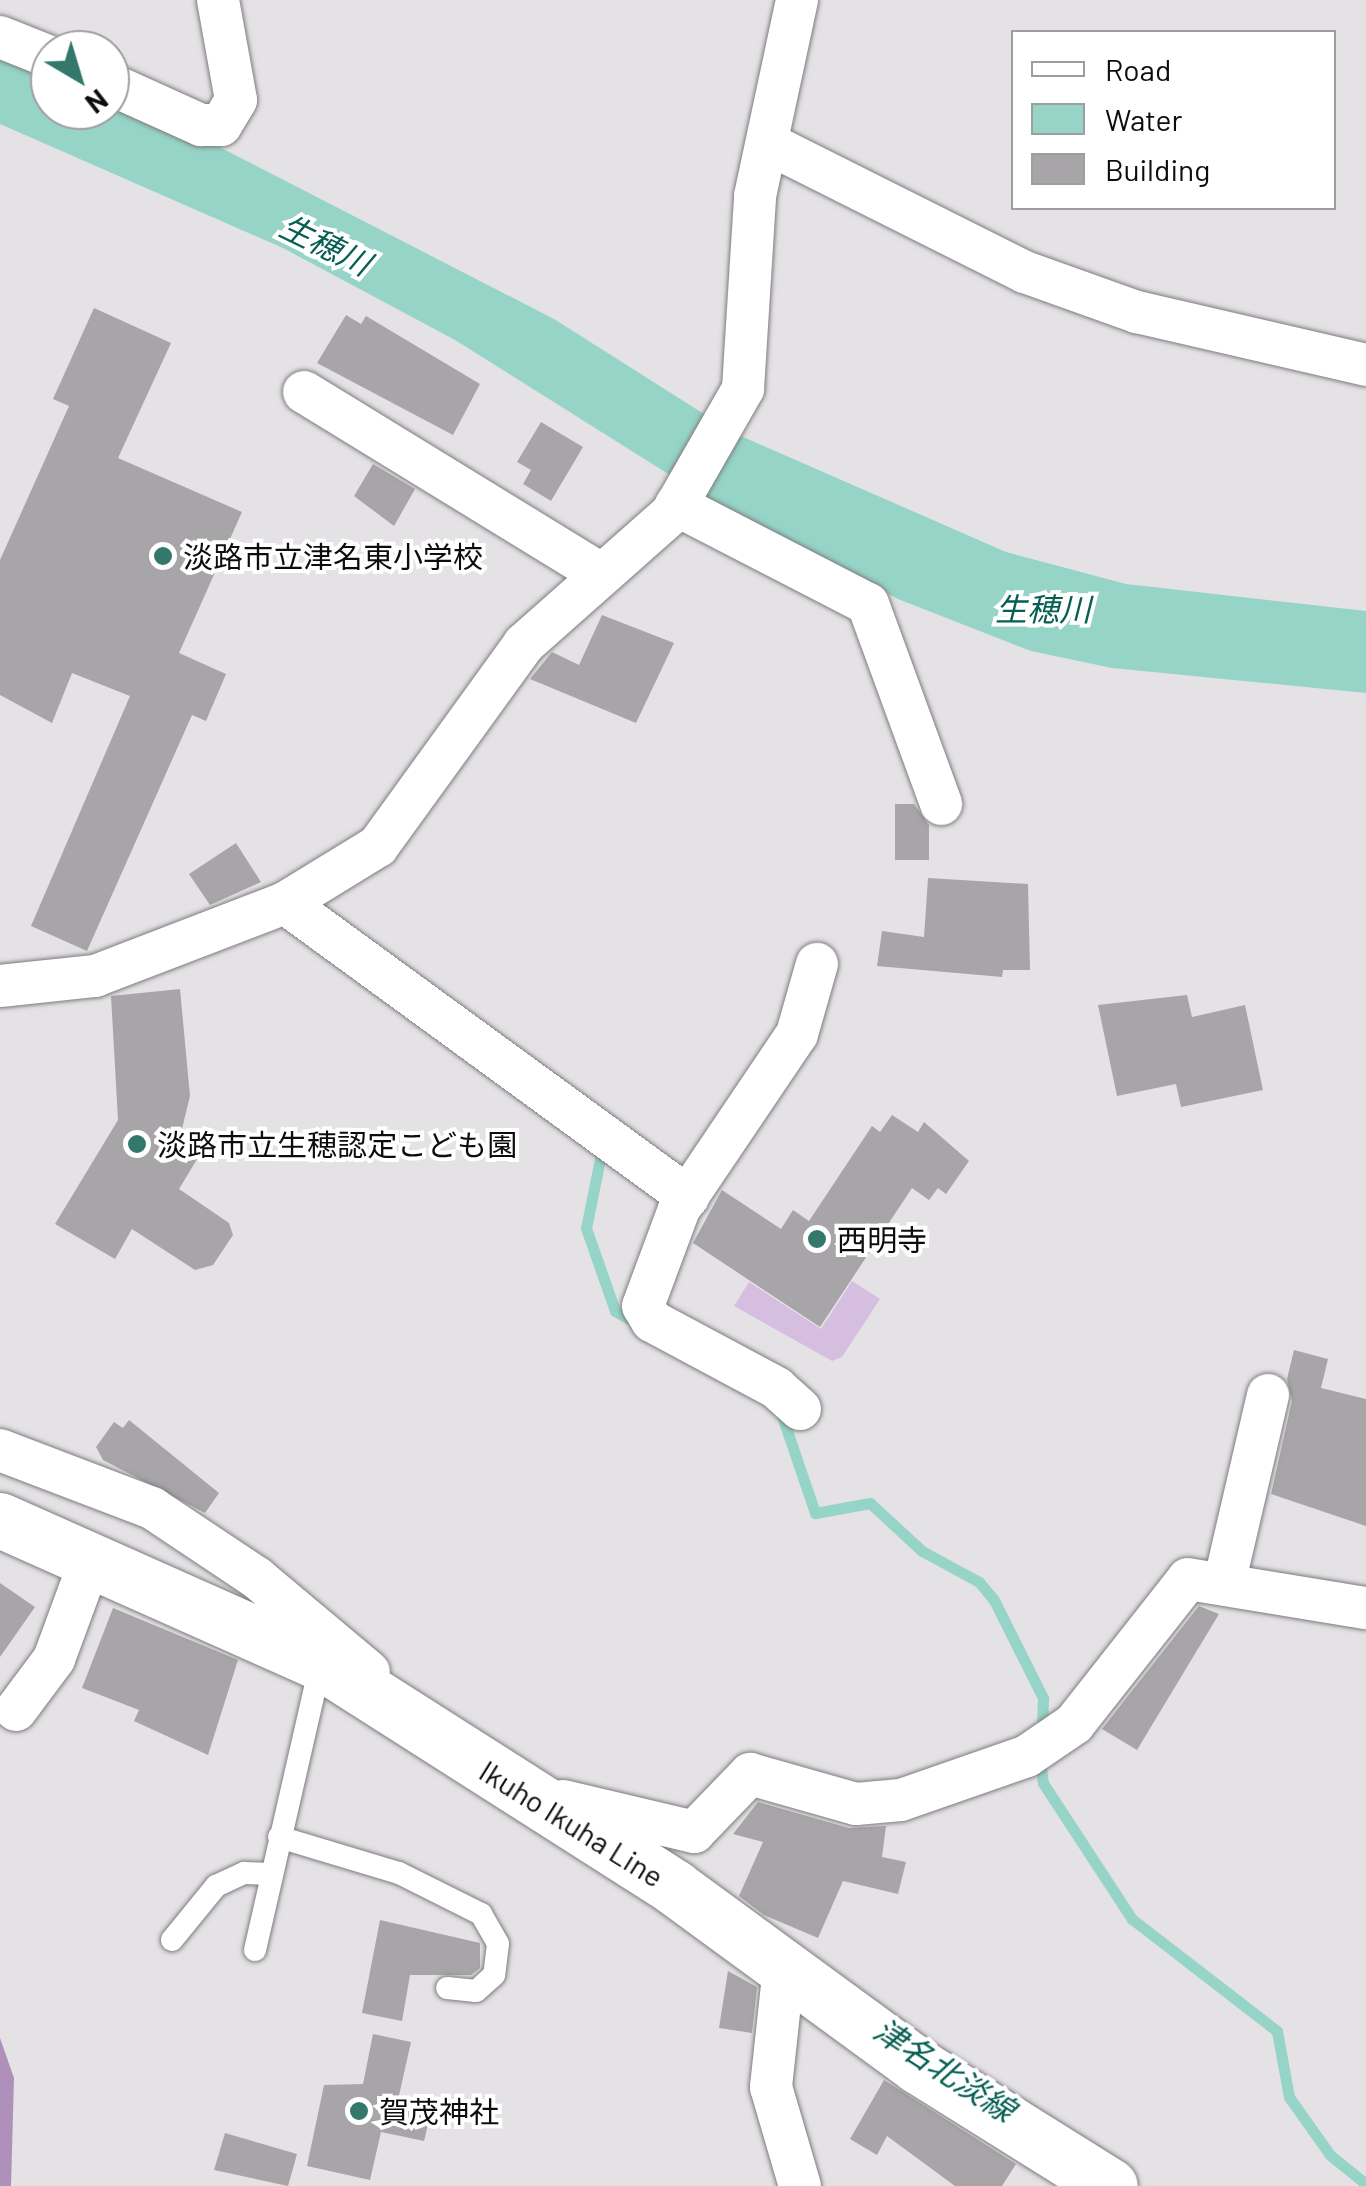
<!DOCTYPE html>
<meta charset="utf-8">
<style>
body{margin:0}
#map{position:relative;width:1366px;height:2186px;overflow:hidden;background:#e4e2e5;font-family:Barlow,"Noto Sans JP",sans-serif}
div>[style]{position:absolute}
.green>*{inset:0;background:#d6bee0}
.forest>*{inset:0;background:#ae90ba}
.water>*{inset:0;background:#95d4c7}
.stream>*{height:11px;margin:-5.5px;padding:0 5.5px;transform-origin:5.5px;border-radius:5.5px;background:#95d4c7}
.building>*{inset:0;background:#a7a5a8}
.roads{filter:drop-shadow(0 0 2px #7e7c7f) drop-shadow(0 0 2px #7e7c7f)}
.lane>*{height:22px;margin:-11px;padding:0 11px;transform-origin:11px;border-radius:11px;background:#fff}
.street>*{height:42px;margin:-21px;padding:0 21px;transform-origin:21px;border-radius:21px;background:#fff}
.secondary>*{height:55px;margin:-27.5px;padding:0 27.5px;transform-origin:27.5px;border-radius:27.5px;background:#fff}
.dots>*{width:28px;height:28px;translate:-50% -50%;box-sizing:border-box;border:5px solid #fff;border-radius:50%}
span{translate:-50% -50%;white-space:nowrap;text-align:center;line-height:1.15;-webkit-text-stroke:8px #fff;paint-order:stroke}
.poi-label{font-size:30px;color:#0e0d0e}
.left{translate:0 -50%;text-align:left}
.street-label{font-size:30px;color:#0e0d0e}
.water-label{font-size:32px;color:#055f53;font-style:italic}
.legend{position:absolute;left:1011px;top:30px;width:325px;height:180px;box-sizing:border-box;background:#fff;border:2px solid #9f9e9f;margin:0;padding:12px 18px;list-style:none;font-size:30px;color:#0e0d0e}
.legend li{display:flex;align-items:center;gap:20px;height:50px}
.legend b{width:50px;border:2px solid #9f9e9f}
.north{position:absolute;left:30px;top:30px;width:100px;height:100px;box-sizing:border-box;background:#fff;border:2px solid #9f9e9f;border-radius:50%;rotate:142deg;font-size:28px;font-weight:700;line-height:40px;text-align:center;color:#0e0d0e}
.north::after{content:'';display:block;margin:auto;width:35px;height:45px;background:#33786b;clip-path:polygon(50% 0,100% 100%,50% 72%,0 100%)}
</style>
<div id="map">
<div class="green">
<div style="clip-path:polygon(852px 1281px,880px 1299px,842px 1357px,832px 1361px,734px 1306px,749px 1282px,821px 1329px)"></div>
</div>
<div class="forest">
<div style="clip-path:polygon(0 2038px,14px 2078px,11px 2186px,0 2186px)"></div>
</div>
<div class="water">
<div style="clip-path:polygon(0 51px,50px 72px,50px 110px,110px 110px,110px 98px,196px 135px,554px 319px,734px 433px,1006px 552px,1126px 584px,1366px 611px,1366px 693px,1112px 668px,1031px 651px,898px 599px,697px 492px,455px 340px,283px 248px,0 124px)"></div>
</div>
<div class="stream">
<div style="left:602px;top:1149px;width:81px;rotate:101.4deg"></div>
<div style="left:586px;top:1228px;width:88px;rotate:70.7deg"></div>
<div style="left:615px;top:1311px;width:25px;rotate:29deg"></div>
<div style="left:781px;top:1413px;width:106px;rotate:71.2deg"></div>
<div style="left:815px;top:1513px;width:56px;rotate:-10.3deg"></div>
<div style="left:870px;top:1503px;width:71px;rotate:42.7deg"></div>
<div style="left:922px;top:1551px;width:65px;rotate:28.5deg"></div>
<div style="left:979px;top:1582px;width:23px;rotate:50deg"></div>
<div style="left:994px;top:1600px;width:110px;rotate:63.4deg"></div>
<div style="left:1043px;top:1698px;width:34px;rotate:92deg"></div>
<div style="left:1040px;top:1759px;width:24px;rotate:83deg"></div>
<div style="left:1043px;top:1783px;width:163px;rotate:56.8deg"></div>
<div style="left:1132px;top:1919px;width:183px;rotate:37.7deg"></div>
<div style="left:1277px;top:2031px;width:67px;rotate:79.7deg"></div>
<div style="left:1289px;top:2097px;width:71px;rotate:54.7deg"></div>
<div style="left:1330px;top:2155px;width:46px;rotate:38.9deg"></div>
</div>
<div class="building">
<div style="clip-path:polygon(94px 308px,171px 343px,118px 458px,242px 512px,179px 653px,226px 674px,206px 721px,192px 715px,87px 951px,31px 926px,130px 696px,72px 673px,52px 723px,0 695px,0 560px,69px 406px,53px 399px)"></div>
<div style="clip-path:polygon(346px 315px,361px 324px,366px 316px,480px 384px,453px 435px,317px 363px)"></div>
<div style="clip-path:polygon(541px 422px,583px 447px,551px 501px,523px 484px,531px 470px,517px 462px)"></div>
<div style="clip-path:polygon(373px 464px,415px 489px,394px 526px,354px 496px)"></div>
<div style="clip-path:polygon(602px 615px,674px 643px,636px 723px,530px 679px,552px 652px,579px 665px)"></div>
<div style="clip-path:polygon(895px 804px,914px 804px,929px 825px,929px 860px,895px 860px)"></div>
<div style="clip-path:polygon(236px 843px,261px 882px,210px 905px,189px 874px)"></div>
<div style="clip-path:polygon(928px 878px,1028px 884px,1030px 970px,1003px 970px,1002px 977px,877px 966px,882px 931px,924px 937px)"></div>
<div style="clip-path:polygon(180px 989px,190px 1096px,180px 1137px,202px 1151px,179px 1189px,229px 1223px,233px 1235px,213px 1265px,195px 1270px,132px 1229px,115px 1259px,55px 1224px,118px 1120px,111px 996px)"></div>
<div style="clip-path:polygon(1187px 995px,1192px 1017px,1245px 1005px,1263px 1090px,1181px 1107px,1176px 1084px,1117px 1096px,1098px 1005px)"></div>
<div style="clip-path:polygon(892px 1115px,918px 1132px,924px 1122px,969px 1161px,946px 1194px,938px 1188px,929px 1200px,912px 1188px,820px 1327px,693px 1243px,722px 1190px,781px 1229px,793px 1210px,809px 1221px,872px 1126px,880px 1132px)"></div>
<div style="clip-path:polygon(1294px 1350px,1328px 1359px,1321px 1388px,1366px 1399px,1366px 1526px,1271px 1494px,1292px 1401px,1287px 1379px)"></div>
<div style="clip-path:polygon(129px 1420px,219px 1493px,205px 1513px,103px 1460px,96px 1447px,114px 1422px,123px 1428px)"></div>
<div style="clip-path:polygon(0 1583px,35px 1607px,0 1657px)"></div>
<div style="clip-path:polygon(1199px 1606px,1219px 1614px,1137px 1750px,1102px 1729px)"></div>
<div style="clip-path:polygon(113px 1608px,238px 1660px,208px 1755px,134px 1721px,139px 1710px,82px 1688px)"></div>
<div style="clip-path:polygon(758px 1802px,849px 1828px,886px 1826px,882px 1857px,906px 1862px,898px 1894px,843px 1881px,818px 1938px,764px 1915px,739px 1896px,763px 1842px,733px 1834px)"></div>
<div style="clip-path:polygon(380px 1920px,480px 1943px,480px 1968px,471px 1975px,410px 1975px,402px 2021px,362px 2013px)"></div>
<div style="clip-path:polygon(728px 1971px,757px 1987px,752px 2033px,719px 2028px)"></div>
<div style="clip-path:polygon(373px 2034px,411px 2042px,398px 2100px,432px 2108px,424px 2141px,381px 2132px,370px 2180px,307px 2166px,324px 2085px,363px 2084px)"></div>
<div style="clip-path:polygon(884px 2080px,1016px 2164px,1002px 2186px,955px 2186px,887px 2136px,877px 2155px,850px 2139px)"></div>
<div style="clip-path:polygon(225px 2133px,297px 2154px,288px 2186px,214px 2170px)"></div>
</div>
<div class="roads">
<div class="lane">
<div style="left:279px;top:1837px;width:125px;rotate:16.7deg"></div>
<div style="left:399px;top:1873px;width:92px;rotate:26.6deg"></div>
<div style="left:481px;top:1914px;width:34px;rotate:60deg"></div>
<div style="left:498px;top:1944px;width:31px;rotate:97deg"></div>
<div style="left:494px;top:1975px;width:24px;rotate:138deg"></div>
<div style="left:476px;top:1991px;width:29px;rotate:-174deg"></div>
<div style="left:172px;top:1940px;width:70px;rotate:-50.8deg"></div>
<div style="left:216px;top:1886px;width:31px;rotate:-25deg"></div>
<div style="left:244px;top:1873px;width:27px;rotate:2deg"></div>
<div style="left:255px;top:1950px;width:295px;rotate:-77.1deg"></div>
</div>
<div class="street">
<div style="left:0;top:37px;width:54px;rotate:21.8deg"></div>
<div style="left:110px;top:84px;width:100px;rotate:24.3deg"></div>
<div style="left:201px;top:125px;width:20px"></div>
<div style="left:221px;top:125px;width:29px;rotate:-59deg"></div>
<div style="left:236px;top:100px;width:102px;rotate:-100.2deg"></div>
<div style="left:769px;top:144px;width:286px;rotate:26.6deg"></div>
<div style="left:1025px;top:272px;width:119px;rotate:19.7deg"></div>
<div style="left:1137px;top:312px;width:235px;rotate:13deg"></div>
<div style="left:304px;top:392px;width:348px;rotate:31.5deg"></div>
<div style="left:676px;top:505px;width:216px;rotate:27.3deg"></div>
<div style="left:868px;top:604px;width:213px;rotate:69.9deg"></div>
<div style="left:285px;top:903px;width:499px;rotate:36.1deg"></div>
<div style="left:0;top:986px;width:96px;rotate:-6deg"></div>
<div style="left:95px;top:976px;width:204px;rotate:-21deg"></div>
<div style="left:285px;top:903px;width:109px;rotate:-31.5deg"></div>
<div style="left:378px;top:846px;width:249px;rotate:-54.1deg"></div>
<div style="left:524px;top:644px;width:198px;rotate:-41.5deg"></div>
<div style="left:672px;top:513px;width:143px;rotate:-60.2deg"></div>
<div style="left:743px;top:389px;width:193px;rotate:-86.4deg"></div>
<div style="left:755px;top:196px;width:200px;rotate:-77.9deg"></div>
<div style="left:800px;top:1409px;width:31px;rotate:-138deg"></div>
<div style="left:777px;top:1388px;width:142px;rotate:-151.8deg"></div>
<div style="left:652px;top:1321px;width:17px;rotate:-121deg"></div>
<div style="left:643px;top:1306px;width:103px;rotate:-69.6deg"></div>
<div style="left:679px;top:1209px;width:211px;rotate:-56deg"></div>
<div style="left:797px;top:1034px;width:73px;rotate:-74.1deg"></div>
<div style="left:0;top:1450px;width:163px;rotate:20.9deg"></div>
<div style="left:152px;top:1508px;width:126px;rotate:33.7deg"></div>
<div style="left:257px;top:1578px;width:146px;rotate:40deg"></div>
<div style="left:1225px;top:1580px;width:190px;rotate:-76.9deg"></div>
<div style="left:16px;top:1710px;width:64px;rotate:-53.3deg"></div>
<div style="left:54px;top:1659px;width:104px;rotate:-69.8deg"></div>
<div style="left:563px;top:1801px;width:135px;rotate:13.3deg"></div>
<div style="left:694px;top:1832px;width:81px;rotate:-46deg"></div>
<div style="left:750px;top:1774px;width:110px;rotate:15.8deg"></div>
<div style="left:856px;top:1804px;width:45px;rotate:-5.1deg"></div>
<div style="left:901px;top:1800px;width:133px;rotate:-19.2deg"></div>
<div style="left:1027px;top:1756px;width:57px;rotate:-34.2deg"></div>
<div style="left:1074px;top:1724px;width:184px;rotate:-51.8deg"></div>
<div style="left:1188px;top:1579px;width:180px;rotate:9.3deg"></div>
<div style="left:784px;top:1967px;width:121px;rotate:96.2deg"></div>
<div style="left:771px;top:2087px;width:103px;rotate:73.7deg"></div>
</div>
<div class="secondary">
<div style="left:0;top:1520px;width:355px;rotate:24deg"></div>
<div style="left:324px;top:1664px;width:416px;rotate:32.5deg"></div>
<div style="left:675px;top:1888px;width:301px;rotate:36.2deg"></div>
<div style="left:918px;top:2066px;width:226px;rotate:32deg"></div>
</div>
</div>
<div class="dots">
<div style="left:163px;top:556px;background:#33786b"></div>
<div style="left:137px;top:1144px;background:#33786b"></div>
<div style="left:817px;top:1239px;background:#33786b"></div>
<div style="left:359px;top:2111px;background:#33786b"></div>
</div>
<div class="poi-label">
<span class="left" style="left:183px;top:556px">淡路市立津名東小学校</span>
<span class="left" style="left:157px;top:1144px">淡路市立生穂認定こども園</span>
<span class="left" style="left:837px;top:1239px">西明寺</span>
<span class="left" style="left:379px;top:2111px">賀茂神社</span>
</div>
<div class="street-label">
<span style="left:572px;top:1823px;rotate:32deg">Ikuho Ikuha Line</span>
</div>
<div class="water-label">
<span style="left:326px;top:244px;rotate:26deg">生穂川</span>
<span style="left:1043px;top:608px">生穂川</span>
<span style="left:945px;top:2069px;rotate:33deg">津名北淡線</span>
</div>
<ul class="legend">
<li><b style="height:12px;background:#fff"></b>Road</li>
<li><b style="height:28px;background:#95d4c7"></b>Water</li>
<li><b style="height:28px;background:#a7a5a8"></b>Building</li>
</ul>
<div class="north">N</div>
</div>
